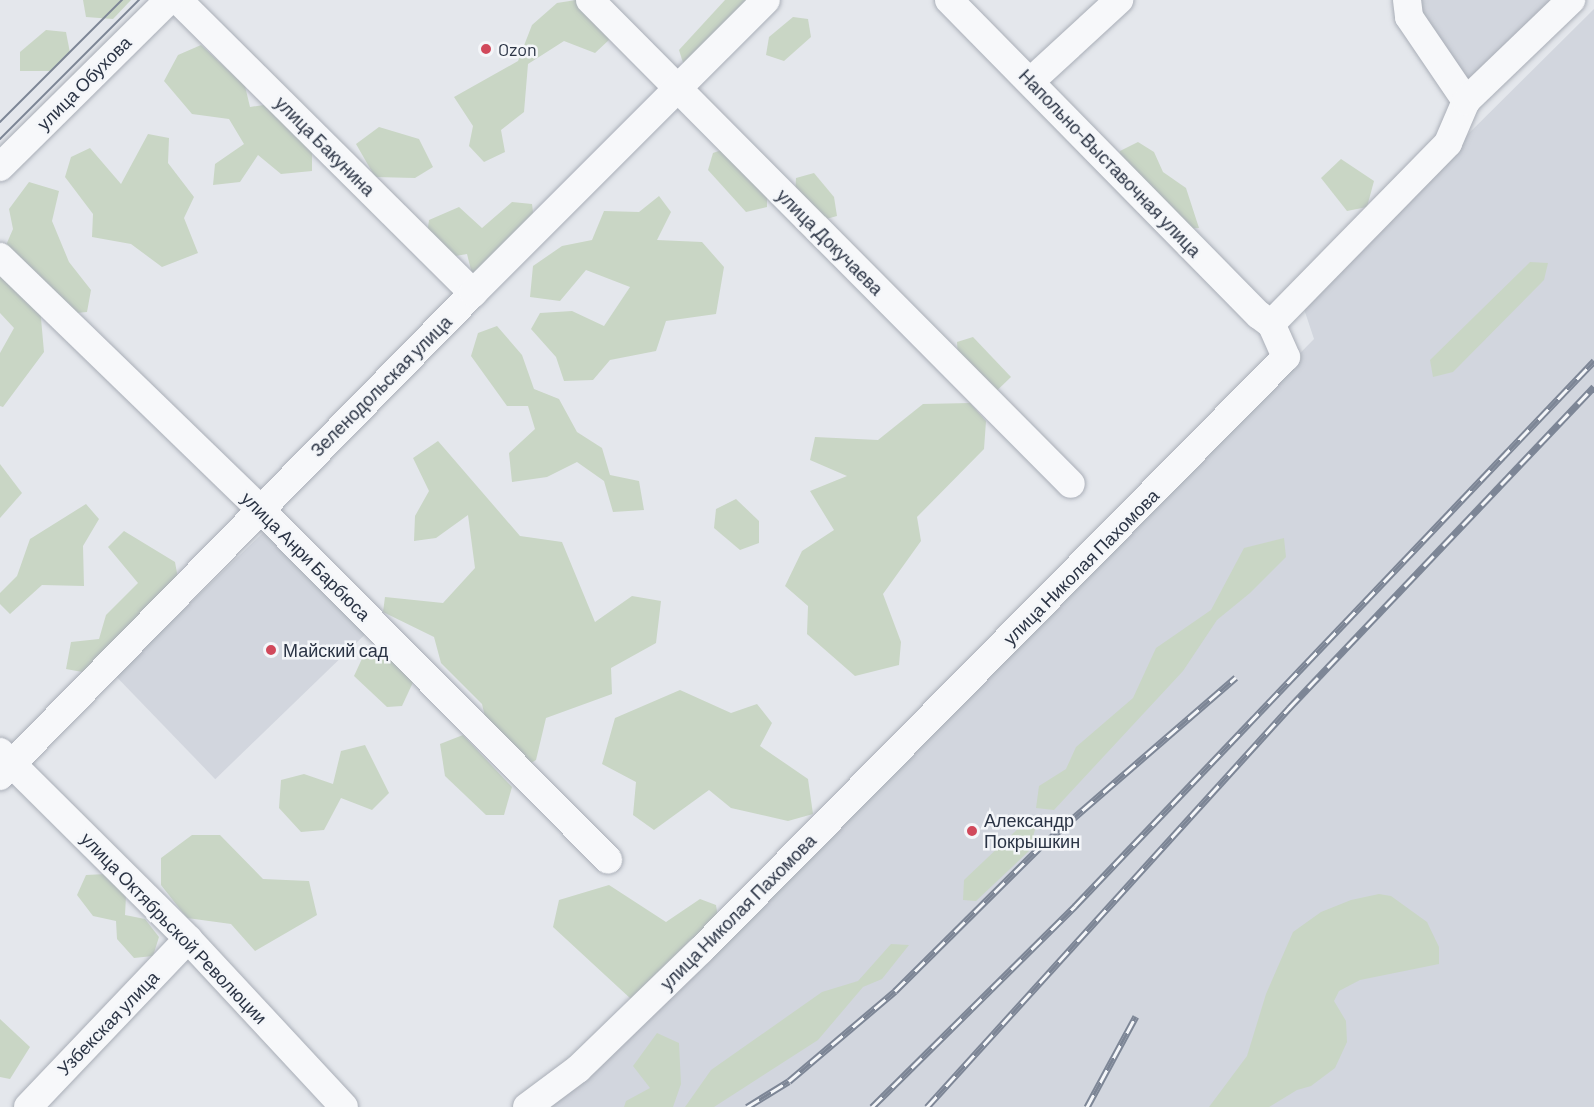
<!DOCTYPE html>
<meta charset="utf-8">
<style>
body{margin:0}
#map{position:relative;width:1594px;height:1107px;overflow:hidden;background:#e4e7ec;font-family:Barlow,sans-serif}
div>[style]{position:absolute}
.built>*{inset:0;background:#d2d6de;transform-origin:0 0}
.green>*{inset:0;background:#c9d6c5}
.roads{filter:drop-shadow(0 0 2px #a9aeb7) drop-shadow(0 0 2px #a9aeb7)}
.minor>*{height:28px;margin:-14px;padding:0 14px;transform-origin:14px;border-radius:14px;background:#f7f8fa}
.tram>*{height:1.5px;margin:-0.75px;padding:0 0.75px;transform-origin:0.75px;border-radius:0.75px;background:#7d8696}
.rail>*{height:7px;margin-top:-3.5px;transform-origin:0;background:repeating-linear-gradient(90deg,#f4f6f9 0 14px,#7d8696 0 28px);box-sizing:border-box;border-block:2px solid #7d8696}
.dots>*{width:16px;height:16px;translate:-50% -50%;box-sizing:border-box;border:3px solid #f4f6f9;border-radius:50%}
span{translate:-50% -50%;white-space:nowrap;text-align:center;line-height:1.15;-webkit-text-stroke:5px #f4f6f9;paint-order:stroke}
.poi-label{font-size:18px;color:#2b3445}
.left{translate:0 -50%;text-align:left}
.street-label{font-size:18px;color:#2b3445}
</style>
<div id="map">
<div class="built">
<div style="clip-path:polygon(1418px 0,1554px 0,1465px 85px,1422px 27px)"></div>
<div style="clip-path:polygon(1594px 9px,1594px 1107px,541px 1107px,944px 715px,1314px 339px,1301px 300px)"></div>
<div style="left:267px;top:529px;width:144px;height:211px;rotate:46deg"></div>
</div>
<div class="green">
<div style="clip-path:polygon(83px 0,131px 0,113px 19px,86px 17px)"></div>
<div style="clip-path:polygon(576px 0,610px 39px,595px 53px,564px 41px,528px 64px,524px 112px,501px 130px,505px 152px,484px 162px,469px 146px,473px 126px,454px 97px,518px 61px,532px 25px,557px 3px)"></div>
<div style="clip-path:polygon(725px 0,762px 0,685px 69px,679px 50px)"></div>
<div style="clip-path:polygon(793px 17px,808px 19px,811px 37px,784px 61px,766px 55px,769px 37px)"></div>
<div style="clip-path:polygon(46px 30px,66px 32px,70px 53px,52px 71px,20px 71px,20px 52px)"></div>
<div style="clip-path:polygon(201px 45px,245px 86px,250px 107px,270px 104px,312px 145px,312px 171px,281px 174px,258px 155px,240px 182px,213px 185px,215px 164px,244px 144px,229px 119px,192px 114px,164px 81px,178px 55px)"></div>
<div style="clip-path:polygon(379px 127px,419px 139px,433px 167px,415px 178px,375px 177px,356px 144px)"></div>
<div style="clip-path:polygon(148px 134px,169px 138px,168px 163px,194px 197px,184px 218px,198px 253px,162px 267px,131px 244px,92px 237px,93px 214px,65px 177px,71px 157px,90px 148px,121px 184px)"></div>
<div style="clip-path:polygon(1138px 142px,1154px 152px,1163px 172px,1186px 188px,1199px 228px,1178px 229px,1117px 168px,1120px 151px)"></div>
<div style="clip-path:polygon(730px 147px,767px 185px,767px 207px,746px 212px,708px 170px,713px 153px)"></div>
<div style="clip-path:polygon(1341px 159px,1374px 181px,1367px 207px,1347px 211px,1321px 178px)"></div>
<div style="clip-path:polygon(814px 173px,834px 197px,837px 216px,819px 221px,795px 196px,796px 178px)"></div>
<div style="clip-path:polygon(29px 182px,59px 191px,52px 221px,69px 262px,91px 290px,87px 312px,65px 314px,3px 252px,13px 229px,9px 209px)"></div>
<div style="clip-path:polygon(659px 196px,671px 212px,657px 240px,702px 242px,724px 267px,716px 314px,666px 321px,656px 351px,610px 360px,593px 380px,564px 381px,556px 357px,531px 329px,540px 313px,572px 311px,604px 326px,630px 287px,586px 270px,560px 301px,530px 297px,533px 266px,562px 246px,592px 240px,604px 211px,639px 212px)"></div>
<div style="clip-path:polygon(512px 202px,532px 204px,534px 220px,472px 274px,467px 254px,444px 258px,426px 241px,429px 220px,459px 207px,482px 228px)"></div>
<div style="clip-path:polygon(1530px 262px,1548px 263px,1544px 280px,1453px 372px,1433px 377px,1430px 360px)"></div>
<div style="clip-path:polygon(0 268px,40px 307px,44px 352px,3px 407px,0 406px,0 353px,14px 328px,0 313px)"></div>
<div style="clip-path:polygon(497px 326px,522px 355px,534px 389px,559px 399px,577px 432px,602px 448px,610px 475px,639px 481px,644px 510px,613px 512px,604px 481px,577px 462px,547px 477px,512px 482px,509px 453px,535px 429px,528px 406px,507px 406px,471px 356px,478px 333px)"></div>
<div style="clip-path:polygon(973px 337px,1011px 377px,985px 402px,959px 377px,957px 342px)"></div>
<div style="clip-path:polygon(970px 403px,986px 421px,984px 449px,917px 517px,921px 541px,883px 594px,901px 642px,899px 665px,855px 676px,807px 634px,808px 606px,785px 586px,802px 551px,834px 530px,810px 491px,847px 476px,810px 460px,815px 437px,878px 440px,923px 404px)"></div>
<div style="clip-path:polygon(438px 441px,520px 536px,562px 542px,595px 622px,632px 596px,661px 601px,656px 643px,611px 668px,612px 694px,546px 718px,536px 760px,523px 768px,490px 738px,482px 704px,441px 663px,434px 637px,383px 612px,385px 597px,443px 603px,475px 568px,468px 515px,436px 538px,414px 541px,415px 516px,429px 491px,413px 458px)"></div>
<div style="clip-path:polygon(0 464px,22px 493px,0 518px)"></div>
<div style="clip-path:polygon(736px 499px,759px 521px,759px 543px,740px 550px,714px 528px,716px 509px)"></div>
<div style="clip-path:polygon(86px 504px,99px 519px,83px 546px,84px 586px,42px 585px,10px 614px,0 604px,0 593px,17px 576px,30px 539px)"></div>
<div style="clip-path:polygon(124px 531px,175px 562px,179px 584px,93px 674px,66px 669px,71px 642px,99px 639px,106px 615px,138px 583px,108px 547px)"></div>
<div style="clip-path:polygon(1284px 538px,1286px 557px,1250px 593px,1217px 620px,1183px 671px,1054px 810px,1036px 808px,1039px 786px,1066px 769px,1076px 747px,1133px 698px,1156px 648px,1211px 610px,1244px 548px)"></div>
<div style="clip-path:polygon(387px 646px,415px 678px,402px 706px,387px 707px,354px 676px,366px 650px)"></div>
<div style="clip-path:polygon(680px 690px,731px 713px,757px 704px,772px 723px,760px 746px,808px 779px,813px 814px,788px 821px,731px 808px,709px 790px,654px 830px,633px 815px,636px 782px,602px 764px,615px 718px)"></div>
<div style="clip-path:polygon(463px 735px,512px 787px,504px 815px,486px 815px,445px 776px,440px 744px)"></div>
<div style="clip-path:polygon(365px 745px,389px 793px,372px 810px,341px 798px,324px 830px,301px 832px,279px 808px,281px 780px,304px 774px,333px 784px,341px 751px)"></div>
<div style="clip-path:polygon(1024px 823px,1036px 826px,1029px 851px,976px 901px,963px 900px,964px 880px)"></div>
<div style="clip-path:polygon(192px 835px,220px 835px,263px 879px,309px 881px,317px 915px,255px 951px,231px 924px,187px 918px,161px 885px,161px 858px)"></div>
<div style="clip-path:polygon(106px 874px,126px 896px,125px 915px,145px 919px,159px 937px,153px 956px,134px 958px,117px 939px,116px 921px,93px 916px,77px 895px,86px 875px)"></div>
<div style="clip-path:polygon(609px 885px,666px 922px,700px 899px,716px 905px,718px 918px,631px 999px,553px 927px,559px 900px)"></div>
<div style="clip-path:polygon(1379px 894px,1391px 896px,1427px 922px,1439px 947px,1439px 964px,1360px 980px,1339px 991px,1334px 1001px,1346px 1021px,1347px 1042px,1335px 1068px,1311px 1086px,1297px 1090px,1269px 1107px,1209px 1107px,1247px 1056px,1266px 994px,1293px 932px,1321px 912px,1351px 900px)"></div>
<div style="clip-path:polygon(891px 944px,909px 945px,882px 979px,863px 987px,818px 1040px,714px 1107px,685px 1107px,711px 1070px,822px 992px,858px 981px)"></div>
<div style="clip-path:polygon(0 1019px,30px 1047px,10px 1079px,0 1077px)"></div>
<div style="clip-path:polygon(657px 1033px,679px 1043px,681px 1084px,673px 1107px,624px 1107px,626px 1101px,650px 1088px,633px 1066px)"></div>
</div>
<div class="roads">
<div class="minor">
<div style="left:178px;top:0;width:416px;rotate:44.8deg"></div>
<div style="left:590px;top:0;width:682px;rotate:45.18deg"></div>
<div style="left:949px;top:0;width:442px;rotate:45.5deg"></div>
<div style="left:1259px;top:315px;width:15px;rotate:37deg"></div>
<div style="left:1407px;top:0;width:17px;rotate:83deg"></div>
<div style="left:1409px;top:17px;width:102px;rotate:55.8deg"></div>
<div style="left:1031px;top:81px;width:120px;rotate:-42.6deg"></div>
<div style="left:0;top:167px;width:238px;rotate:-44.7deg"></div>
<div style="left:0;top:257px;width:362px;rotate:44.1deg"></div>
<div style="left:260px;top:509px;width:494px;rotate:45.2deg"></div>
<div style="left:0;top:752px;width:265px;rotate:44.8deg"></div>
<div style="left:188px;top:939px;width:229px;rotate:47.1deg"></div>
<div style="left:0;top:776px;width:676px;rotate:-45.6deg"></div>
<div style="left:473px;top:293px;width:414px;rotate:-45deg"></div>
<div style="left:28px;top:1107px;width:232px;rotate:-46.4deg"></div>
<div style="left:527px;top:1107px;width:64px;rotate:-36.7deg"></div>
<div style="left:578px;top:1069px;width:171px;rotate:-44.1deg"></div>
<div style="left:701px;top:950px;width:833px;rotate:-45.39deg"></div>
<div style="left:1286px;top:357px;width:36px;rotate:-114deg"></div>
<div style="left:1271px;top:324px;width:253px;rotate:-45.6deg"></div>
<div style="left:1448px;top:143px;width:46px;rotate:-66.8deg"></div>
<div style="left:1466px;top:101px;width:146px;rotate:-43.9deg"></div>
</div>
</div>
<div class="tram">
<div style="left:0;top:122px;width:173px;rotate:-45deg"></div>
<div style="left:0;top:139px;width:197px;rotate:-45deg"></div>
</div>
<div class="rail">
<div style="left:747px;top:1107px;width:49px;rotate:-31.8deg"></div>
<div style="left:789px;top:1081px;width:139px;rotate:-40.3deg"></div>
<div style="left:895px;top:991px;width:204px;rotate:-44.8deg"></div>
<div style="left:1040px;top:847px;width:259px;rotate:-40.9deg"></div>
<div style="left:872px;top:1107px;width:286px;rotate:-44.7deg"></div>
<div style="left:1075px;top:906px;width:753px;rotate:-46.4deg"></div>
<div style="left:927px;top:1107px;width:539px;rotate:-47.78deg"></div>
<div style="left:1289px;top:708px;width:443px;rotate:-46.5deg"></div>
<div style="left:1087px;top:1107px;width:103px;rotate:-61.7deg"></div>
</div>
<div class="dots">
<div style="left:486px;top:49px;background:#d1495b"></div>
<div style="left:271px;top:650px;background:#d1495b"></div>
<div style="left:972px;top:831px;background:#d1495b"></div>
</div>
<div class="poi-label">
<span class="left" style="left:498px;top:49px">Ozon</span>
<span class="left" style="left:283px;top:650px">Майский сад</span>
<span class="left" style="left:984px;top:831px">Александр<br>Покрышкин</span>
</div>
<div class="street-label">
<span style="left:84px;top:83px;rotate:-45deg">улица Обухова</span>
<span style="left:325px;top:146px;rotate:45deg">улица Бакунина</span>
<span style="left:1110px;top:163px;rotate:46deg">Напольно-Выставочная улица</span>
<span style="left:830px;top:242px;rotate:45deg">улица Докучаева</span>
<span style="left:381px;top:386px;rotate:-45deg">Зеленодольская улица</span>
<span style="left:306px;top:556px;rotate:45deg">улица Анри Барбюса</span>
<span style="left:1081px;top:567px;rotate:-45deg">улица Николая Пахомова</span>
<span style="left:738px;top:912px;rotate:-45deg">улица Николая Пахомова</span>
<span style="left:174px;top:928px;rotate:46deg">улица Октябрьской Революции</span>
<span style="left:108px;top:1023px;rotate:-46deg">Узбекская улица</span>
</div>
</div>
